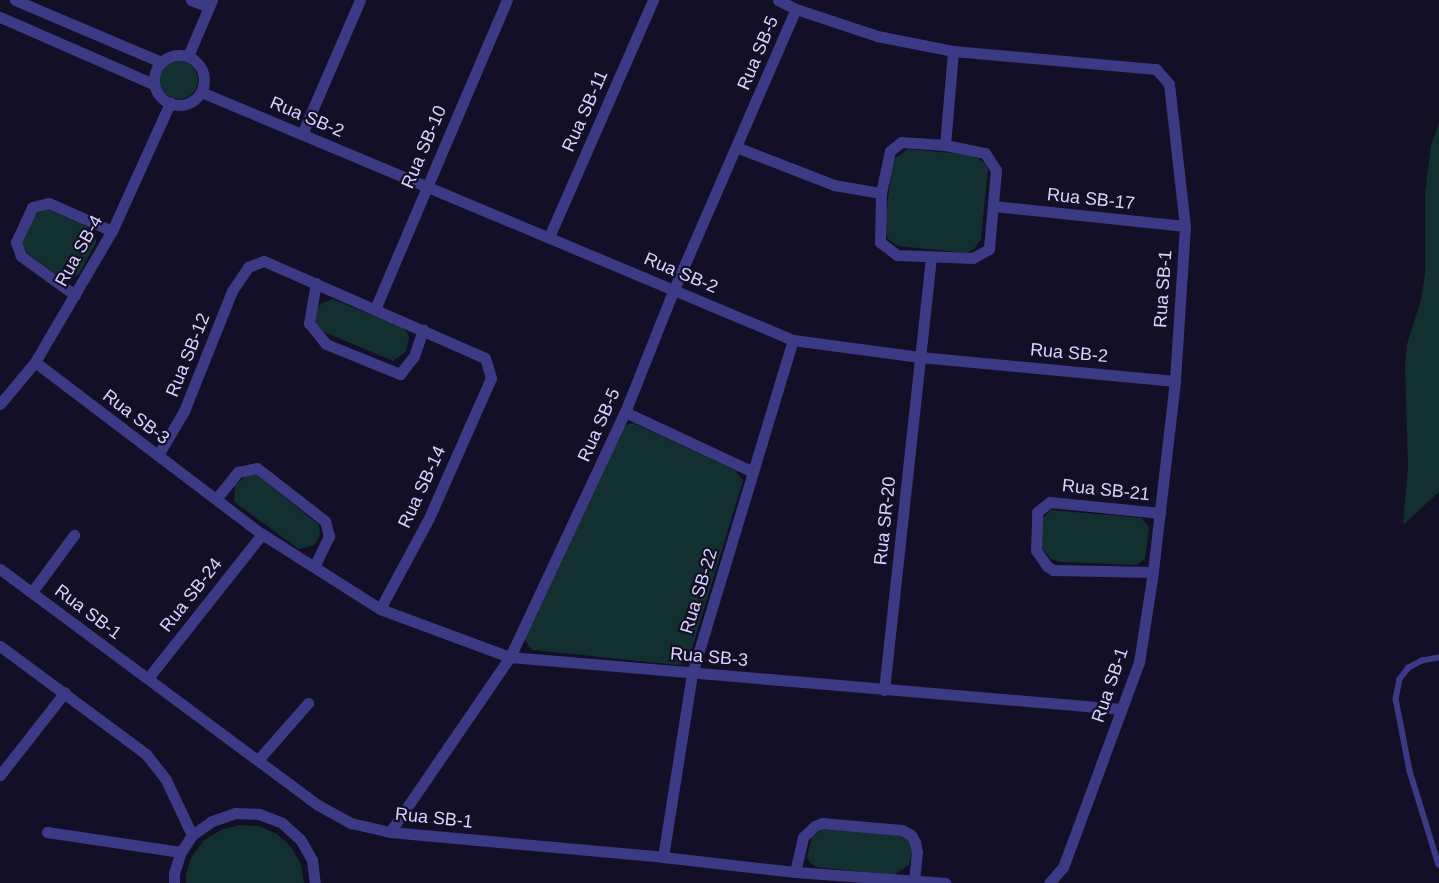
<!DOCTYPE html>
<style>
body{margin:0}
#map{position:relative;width:1439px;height:883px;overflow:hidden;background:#130f26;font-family:Arial,sans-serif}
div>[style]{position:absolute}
.green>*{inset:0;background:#12302f}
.round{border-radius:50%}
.lane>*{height:5.5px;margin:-2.75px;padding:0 2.75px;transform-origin:2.75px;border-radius:2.75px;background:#3d3a85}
.street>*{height:11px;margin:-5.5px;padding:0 5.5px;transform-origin:5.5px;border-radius:5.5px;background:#3d3a85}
.street>.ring{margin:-5.5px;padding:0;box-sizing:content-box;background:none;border:11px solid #3d3a85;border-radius:50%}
span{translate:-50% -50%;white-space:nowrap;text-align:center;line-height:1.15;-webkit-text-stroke:4.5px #130f26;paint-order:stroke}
.street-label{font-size:18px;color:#d9d4ff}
</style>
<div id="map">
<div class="green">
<div class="round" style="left:160px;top:61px;width:38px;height:38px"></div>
<div style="clip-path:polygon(1439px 123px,1439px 492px,1403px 525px,1408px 467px,1405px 367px,1407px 344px,1421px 300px,1425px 274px,1425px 192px,1431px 145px)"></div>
<div style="clip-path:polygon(908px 149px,972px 155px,986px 164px,988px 169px,981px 239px,974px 249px,966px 253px,898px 246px,889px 240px,884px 230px,893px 160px)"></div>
<div style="clip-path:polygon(46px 208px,90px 228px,95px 234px,96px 243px,79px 274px,71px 279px,63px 279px,27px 253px,21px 243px,33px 213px)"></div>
<div style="clip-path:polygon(332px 299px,404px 328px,409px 337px,406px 352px,393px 361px,324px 332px,317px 325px,315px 315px,319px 305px)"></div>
<div style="clip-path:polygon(633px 423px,735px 470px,743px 481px,689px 658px,678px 665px,532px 650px,524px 639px,623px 426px)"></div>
<div style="clip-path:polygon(247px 475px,257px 475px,319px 525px,320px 536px,314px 545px,299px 549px,234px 502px,235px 485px)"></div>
<div style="clip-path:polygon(1051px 510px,1142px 518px,1149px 528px,1145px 559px,1137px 565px,1060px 562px,1051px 559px,1040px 546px,1041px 520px)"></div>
<div style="clip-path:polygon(240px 825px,259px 826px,277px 834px,291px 847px,301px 864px,304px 883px,186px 883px,186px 874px,192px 856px,204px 840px,221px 830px)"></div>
<div style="clip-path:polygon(823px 829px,903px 834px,913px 847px,909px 865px,894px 875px,816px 867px,810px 863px,807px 857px,812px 837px)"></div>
</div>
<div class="lane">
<div style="left:1439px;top:658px;width:17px;rotate:170deg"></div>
<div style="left:1422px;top:661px;width:15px;rotate:152deg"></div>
<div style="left:1409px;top:668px;width:14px;rotate:129deg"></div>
<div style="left:1400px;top:679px;width:20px;rotate:101deg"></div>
<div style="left:1396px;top:699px;width:73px;rotate:79deg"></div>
<div style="left:1410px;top:771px;width:98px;rotate:72.9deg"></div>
</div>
<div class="street">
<div style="left:15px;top:0;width:159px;rotate:23deg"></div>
<div style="left:191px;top:0;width:19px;rotate:21deg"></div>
<div style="left:778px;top:0;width:20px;rotate:27deg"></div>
<div style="left:796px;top:9px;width:85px;rotate:18.4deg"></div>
<div style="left:877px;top:36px;width:77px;rotate:11.2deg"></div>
<div style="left:953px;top:51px;width:204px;rotate:5.1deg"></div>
<div style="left:1156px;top:69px;width:20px;rotate:49deg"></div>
<div style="left:1169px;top:84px;width:143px;rotate:83.6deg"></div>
<div style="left:1185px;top:226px;width:155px;rotate:93.7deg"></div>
<div style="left:1175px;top:381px;width:192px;rotate:96.6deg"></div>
<div style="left:1153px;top:572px;width:91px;rotate:98.8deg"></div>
<div style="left:1139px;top:662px;width:219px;rotate:110.3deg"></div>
<div style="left:1063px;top:867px;width:21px;rotate:131deg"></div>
<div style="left:0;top:17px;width:167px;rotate:23.6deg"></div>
<div class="ring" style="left:154px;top:55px;width:39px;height:39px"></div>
<div style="left:188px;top:56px;width:61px;rotate:-66.8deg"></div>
<div style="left:201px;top:92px;width:642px;rotate:22.73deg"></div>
<div style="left:793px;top:340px;width:128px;rotate:7.6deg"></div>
<div style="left:920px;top:357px;width:256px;rotate:5.4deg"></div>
<div style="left:302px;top:134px;width:146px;rotate:-66.6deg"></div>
<div style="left:901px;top:142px;width:44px;rotate:3.9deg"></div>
<div style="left:945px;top:145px;width:41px;rotate:11.3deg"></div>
<div style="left:985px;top:153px;width:20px;rotate:57deg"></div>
<div style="left:996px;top:170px;width:79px;rotate:95.1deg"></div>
<div style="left:989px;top:249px;width:18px;rotate:151deg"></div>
<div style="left:973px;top:258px;width:76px;rotate:-177.7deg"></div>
<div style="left:897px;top:255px;width:21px;rotate:-143deg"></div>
<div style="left:880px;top:242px;width:49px;rotate:-88.8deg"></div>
<div style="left:881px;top:193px;width:43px;rotate:-77.9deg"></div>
<div style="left:890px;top:151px;width:14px;rotate:-39deg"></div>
<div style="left:945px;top:145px;width:94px;rotate:-85.1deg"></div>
<div style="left:736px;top:147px;width:105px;rotate:21.2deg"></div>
<div style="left:834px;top:185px;width:48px;rotate:9.7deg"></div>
<div style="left:994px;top:206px;width:192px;rotate:6deg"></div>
<div style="left:549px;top:237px;width:259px;rotate:-66.3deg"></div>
<div style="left:316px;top:283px;width:41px;rotate:99.9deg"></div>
<div style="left:309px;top:323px;width:27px;rotate:51deg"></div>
<div style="left:326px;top:344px;width:80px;rotate:22.1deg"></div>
<div style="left:400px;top:374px;width:23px;rotate:-52deg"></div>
<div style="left:414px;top:356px;width:28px;rotate:-71deg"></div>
<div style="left:75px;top:295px;width:67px;rotate:-144.2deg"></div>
<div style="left:21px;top:256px;width:15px;rotate:-110deg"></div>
<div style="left:16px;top:242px;width:38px;rotate:-65deg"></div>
<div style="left:32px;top:207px;width:17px;rotate:-13deg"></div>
<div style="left:49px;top:203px;width:69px;rotate:24deg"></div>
<div style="left:375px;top:309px;width:336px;rotate:-66.9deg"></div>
<div style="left:35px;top:362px;width:285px;rotate:37.2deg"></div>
<div style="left:262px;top:534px;width:140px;rotate:32.4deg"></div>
<div style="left:380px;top:609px;width:139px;rotate:20.3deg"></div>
<div style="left:510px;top:657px;width:613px;rotate:4.86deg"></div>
<div style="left:0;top:404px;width:55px;rotate:-50.2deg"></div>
<div style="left:35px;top:362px;width:152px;rotate:-59.6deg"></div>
<div style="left:112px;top:231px;width:141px;rotate:-65.6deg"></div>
<div style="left:625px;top:412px;width:141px;rotate:25.1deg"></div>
<div style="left:158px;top:455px;width:51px;rotate:-59.4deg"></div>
<div style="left:184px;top:411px;width:129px;rotate:-68.2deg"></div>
<div style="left:232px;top:291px;width:29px;rotate:-56deg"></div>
<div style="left:248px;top:267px;width:17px;rotate:-21deg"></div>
<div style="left:264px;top:261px;width:241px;rotate:23.7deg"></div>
<div style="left:485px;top:358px;width:21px;rotate:73deg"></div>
<div style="left:491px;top:378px;width:153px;rotate:113.9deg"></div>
<div style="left:429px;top:518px;width:103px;rotate:118.3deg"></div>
<div style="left:216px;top:499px;width:35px;rotate:-51deg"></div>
<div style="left:238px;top:472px;width:19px;rotate:-12deg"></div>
<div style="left:257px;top:468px;width:86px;rotate:37.9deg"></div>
<div style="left:325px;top:521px;width:16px;rotate:75deg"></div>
<div style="left:329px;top:536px;width:34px;rotate:116deg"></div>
<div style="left:0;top:569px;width:396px;rotate:36.6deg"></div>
<div style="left:318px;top:805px;width:38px;rotate:29deg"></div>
<div style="left:351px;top:823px;width:40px;rotate:13deg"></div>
<div style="left:390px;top:832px;width:274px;rotate:5.2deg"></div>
<div style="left:663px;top:857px;width:133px;rotate:6.5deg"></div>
<div style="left:795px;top:872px;width:151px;rotate:4.2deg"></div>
<div style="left:1153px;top:572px;width:100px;rotate:-178.9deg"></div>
<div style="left:1053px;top:570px;width:7px;rotate:-146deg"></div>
<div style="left:1047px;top:566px;width:19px;rotate:-125deg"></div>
<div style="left:1036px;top:550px;width:38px;rotate:-88deg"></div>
<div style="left:1037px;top:512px;width:16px;rotate:-38deg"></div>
<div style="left:1050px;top:502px;width:111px;rotate:5.7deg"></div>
<div style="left:32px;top:592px;width:71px;rotate:-53.6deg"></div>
<div style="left:0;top:646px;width:182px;rotate:36.5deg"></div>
<div style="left:146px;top:754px;width:33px;rotate:52deg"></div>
<div style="left:166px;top:780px;width:61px;rotate:64.7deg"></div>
<div style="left:148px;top:678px;width:184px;rotate:-51.6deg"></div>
<div style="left:884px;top:690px;width:436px;rotate:-83.8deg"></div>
<div style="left:258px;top:760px;width:76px;rotate:-48.7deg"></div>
<div style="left:0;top:775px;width:105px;rotate:-51.9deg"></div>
<div style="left:47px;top:832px;width:135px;rotate:8.5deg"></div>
<div style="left:390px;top:832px;width:212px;rotate:-55.6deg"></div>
<div style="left:510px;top:657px;width:271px;rotate:-64.9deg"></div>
<div style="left:625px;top:412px;width:132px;rotate:-68.3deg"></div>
<div style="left:674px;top:289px;width:305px;rotate:-66.5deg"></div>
<div style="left:663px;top:857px;width:185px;rotate:-81deg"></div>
<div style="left:692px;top:674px;width:349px;rotate:-73.2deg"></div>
<div style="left:795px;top:872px;width:36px;rotate:-77deg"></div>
<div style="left:803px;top:837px;width:16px;rotate:-43deg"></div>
<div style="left:815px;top:826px;width:8px;rotate:-23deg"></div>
<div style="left:822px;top:823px;width:80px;rotate:5deg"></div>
<div style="left:902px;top:830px;width:10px;rotate:29deg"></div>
<div style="left:911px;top:835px;width:8px;rotate:60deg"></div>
<div style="left:915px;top:842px;width:10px;rotate:79deg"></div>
<div style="left:917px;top:852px;width:28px;rotate:96deg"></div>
<div style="left:174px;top:883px;width:10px;rotate:-90deg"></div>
<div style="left:174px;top:873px;width:22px;rotate:-72deg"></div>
<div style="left:181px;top:852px;width:20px;rotate:-57deg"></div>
<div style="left:192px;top:835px;width:24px;rotate:-35deg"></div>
<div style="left:212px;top:821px;width:24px;rotate:-19deg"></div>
<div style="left:235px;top:813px;width:24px;rotate:2deg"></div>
<div style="left:259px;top:814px;width:25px;rotate:21deg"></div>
<div style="left:282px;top:823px;width:24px;rotate:42deg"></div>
<div style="left:300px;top:839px;width:24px;rotate:60deg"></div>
<div style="left:312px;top:860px;width:23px;rotate:83deg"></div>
</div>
<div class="street-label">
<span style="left:758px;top:53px;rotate:-67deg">Rua SB-5</span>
<span style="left:585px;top:111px;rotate:-66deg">Rua SB-11</span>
<span style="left:307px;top:117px;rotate:23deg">Rua SB-2</span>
<span style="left:424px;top:147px;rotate:-67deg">Rua SB-10</span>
<span style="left:1091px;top:199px;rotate:6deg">Rua SB-17</span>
<span style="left:79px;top:251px;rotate:-61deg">Rua SB-4</span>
<span style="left:681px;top:273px;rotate:23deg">Rua SB-2</span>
<span style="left:1163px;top:289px;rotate:-86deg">Rua SB-1</span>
<span style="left:1069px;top:353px;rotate:5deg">Rua SB-2</span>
<span style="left:188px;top:355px;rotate:-68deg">Rua SB-12</span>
<span style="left:136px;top:417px;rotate:37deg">Rua SB-3</span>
<span style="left:599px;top:425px;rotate:-66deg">Rua SB-5</span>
<span style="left:422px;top:487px;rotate:-65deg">Rua SB-14</span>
<span style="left:1106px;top:490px;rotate:6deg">Rua SB-21</span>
<span style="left:885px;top:521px;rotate:-84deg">Rua SR-20</span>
<span style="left:699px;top:591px;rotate:-73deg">Rua SB-22</span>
<span style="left:191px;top:595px;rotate:-52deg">Rua SB-24</span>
<span style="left:88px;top:612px;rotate:37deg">Rua SB-1</span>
<span style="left:709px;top:657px;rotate:5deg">Rua SB-3</span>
<span style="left:1110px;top:685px;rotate:-71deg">Rua SB-1</span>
<span style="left:434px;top:818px;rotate:6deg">Rua SB-1</span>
</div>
</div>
